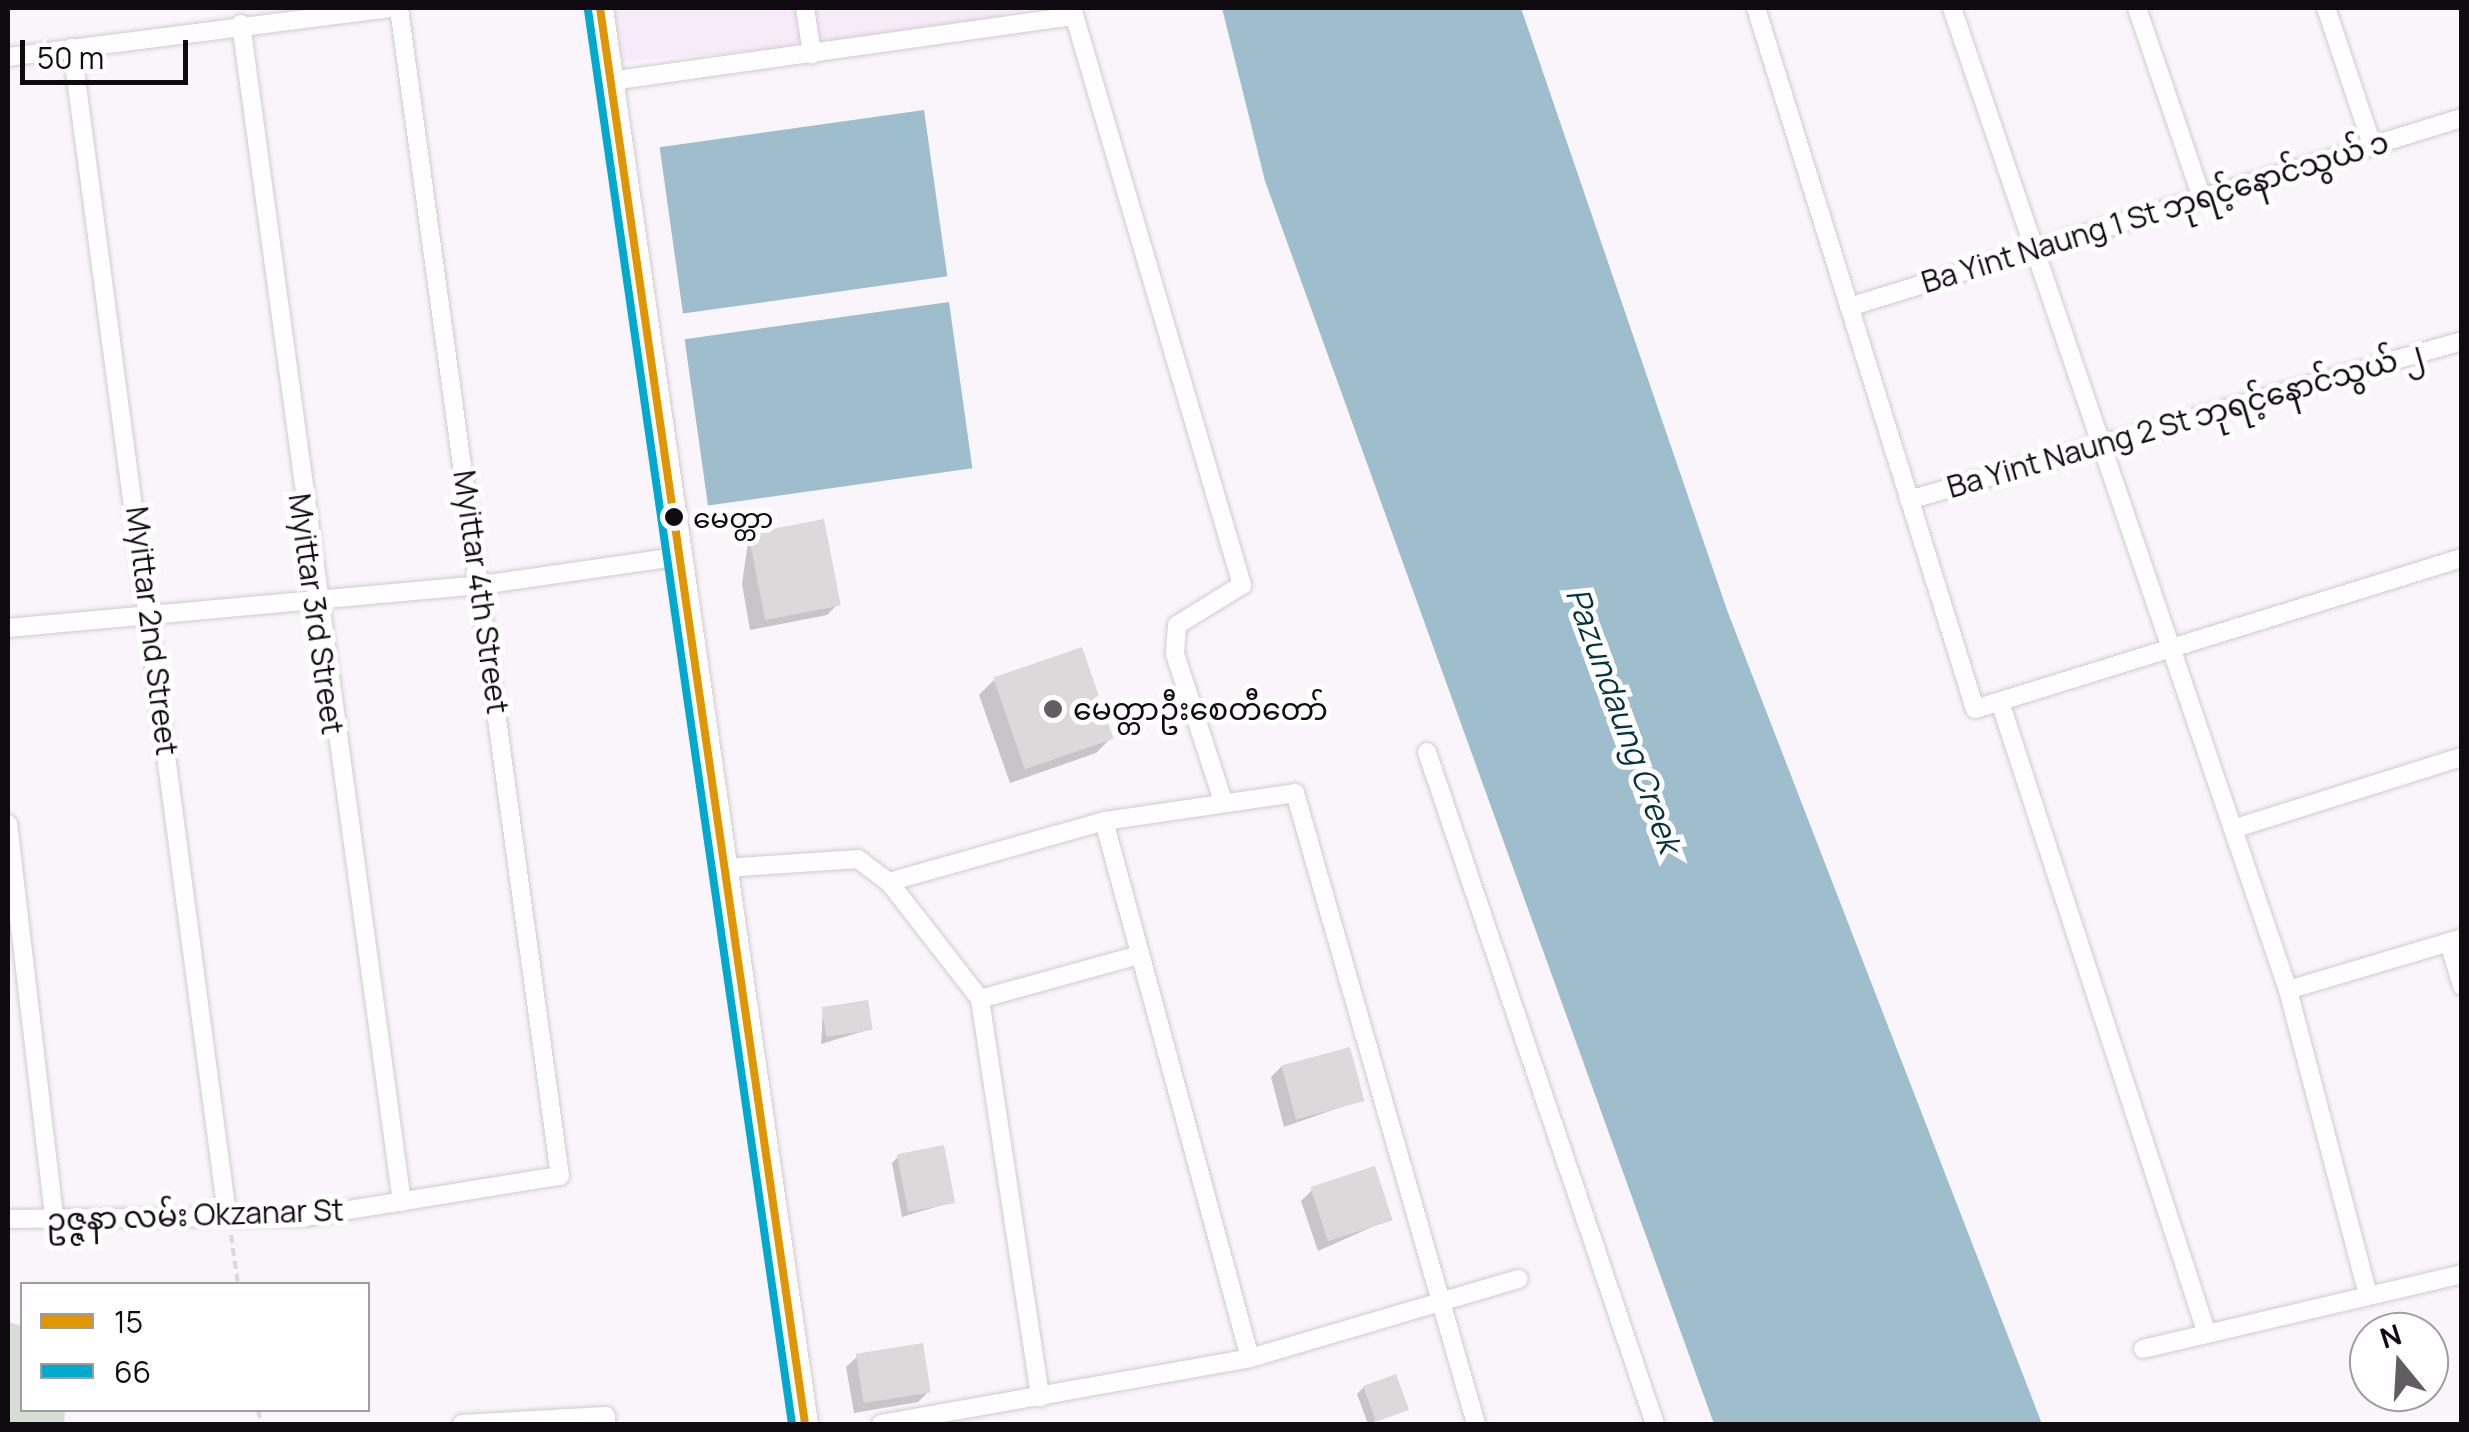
<!DOCTYPE html>
<meta charset="utf-8">
<style>
body{margin:0}
#map{position:relative;width:2469px;height:1432px;overflow:hidden;background:#faf5fb;font-family:Manrope,"Noto Sans Myanmar",sans-serif}
div>[style]{position:absolute}
.built>*{inset:0;background:#f7ebf9}
.green>*{inset:0;background:#d6ded4}
.water>*{inset:0;background:#9ebecd;transform-origin:0 0}
.shadow>*{inset:0;background:#0003}
.building>*{inset:0;background:#ddd8d9;transform-origin:0 0}
.path>*{height:4px;margin-top:-2px;transform-origin:0;background:repeating-linear-gradient(90deg,#dbd9dc 0 8px,transparent 0 13px)}
.roads{filter:drop-shadow(0 0 2px #d0cbd0) drop-shadow(0 0 2px #d0cbd0)}
.street>*{height:18px;margin:-9px;padding:0 9px;transform-origin:9px;border-radius:9px;background:#fefefe}
.secondary>*{height:25px;margin:-12.5px;padding:0 12.5px;transform-origin:12.5px;border-radius:12.5px;background:#fefefe}
.bus-1>*{height:8px;margin:-4px;padding:0 4px;transform-origin:4px;border-radius:4px;background:#e09602}
.bus-2>*{height:8px;margin:-4px;padding:0 4px;transform-origin:4px;border-radius:4px;background:#00a9ce}
.dots>*{width:28px;height:28px;translate:-50% -50%;box-sizing:border-box;border:5px solid #fff;border-radius:50%}
span{translate:-50% -50%;white-space:nowrap;text-align:center;line-height:1.15;-webkit-text-stroke:10px #fff;paint-order:stroke}
.bus-label{font-size:28px;color:#0f0b10}
.left{translate:0 -50%;text-align:left}
.street-label{font-size:30px;color:#0f0b10}
.poi-label{font-size:30px;color:#0f0b10}
.water-label{font-size:32px;color:#043140;font-style:italic}
.frame{position:absolute;inset:0;border:10px solid #0f0b10;pointer-events:none}
.legend{position:absolute;left:20px;top:1282px;width:350px;height:130px;box-sizing:border-box;background:#fff;border:2px solid #9f9d9f;margin:0;padding:12px 18px;list-style:none;font-size:30px;color:#0f0b10}
.legend li{display:flex;align-items:center;gap:20px;height:50px}
.legend b{width:50px;border:2px solid #9f9d9f}
.north{position:absolute;left:2349px;top:1312px;width:100px;height:100px;box-sizing:border-box;background:#fff;border:2px solid #9f9d9f;border-radius:50%;rotate:342deg;font-size:28px;font-weight:700;line-height:40px;text-align:center;color:#0f0b10}
.north::after{content:'';display:block;margin:auto;width:35px;height:45px;background:#615d62;clip-path:polygon(50% 0,100% 100%,50% 72%,0 100%)}
.scale{position:absolute;left:20px;top:40px;width:168px;height:45px;box-sizing:border-box;border:5px solid #0f0b10;border-top:0;padding-left:12px;font-size:30px;line-height:35px;white-space:nowrap;color:#0f0b10;-webkit-text-stroke:8px #fff;paint-order:stroke}
</style>
<div id="map">
<div class="built">
<div style="clip-path:polygon(604px 8px,1031px 8px,911px 37px,611px 63px)"></div>
</div>
<div class="green">
<div style="clip-path:polygon(8px 1322px,22px 1326px,22px 1410px,65px 1410px,64px 1424px,8px 1424px)"></div>
</div>
<div class="water">
<div style="clip-path:polygon(1222px 8px,1521px 8px,1727px 610px,2042px 1424px,1714px 1424px,1265px 181px)"></div>
<div style="left:924px;top:110px;width:168px;height:267px;rotate:82deg"></div>
<div style="left:949px;top:302px;width:168px;height:267px;rotate:82deg"></div>
</div>
<div class="shadow">
<div style="clip-path:polygon(749px 535px,838px 604px,827px 615px,750px 630px,742px 584px)"></div>
<div style="clip-path:polygon(994px 680px,1111px 738px,1096px 753px,1010px 783px,979px 695px)"></div>
<div style="clip-path:polygon(823px 1011px,871px 1029px,821px 1044px)"></div>
<div style="clip-path:polygon(1282px 1066px,1361px 1100px,1284px 1127px,1271px 1077px)"></div>
<div style="clip-path:polygon(899px 1156px,952px 1202px,902px 1217px,892px 1163px)"></div>
<div style="clip-path:polygon(1312px 1190px,1390px 1219px,1318px 1251px,1301px 1201px)"></div>
<div style="clip-path:polygon(857px 1357px,929px 1391px,918px 1402px,854px 1413px,846px 1367px)"></div>
<div style="clip-path:polygon(1364px 1387px,1406px 1409px,1368px 1424px,1357px 1394px)"></div>
</div>
<div class="building">
<div style="left:824px;top:519px;width:88px;height:77px;rotate:79deg"></div>
<div style="left:1082px;top:647px;width:97px;height:94px;rotate:71deg"></div>
<div style="left:868px;top:1000px;width:30px;height:47px;rotate:81deg"></div>
<div style="left:1350px;top:1047px;width:56px;height:71px;rotate:75deg"></div>
<div style="left:944px;top:1145px;width:59px;height:48px;rotate:79deg"></div>
<div style="left:1375px;top:1166px;width:57px;height:68px;rotate:72deg"></div>
<div style="left:923px;top:1343px;width:50px;height:68px;rotate:81deg"></div>
<div style="left:1396px;top:1374px;width:38px;height:35px;rotate:70deg"></div>
</div>
<div class="path">
<div style="left:231px;top:1235px;width:49px;rotate:81.9deg"></div>
<div style="left:258px;top:1410px;width:14px;rotate:78deg"></div>
</div>
<div class="roads">
<div class="street">
<div style="left:805px;top:8px;width:47px;rotate:81.3deg"></div>
<div style="left:1072px;top:8px;width:602px;rotate:73.58deg"></div>
<div style="left:1242px;top:585px;width:76px;rotate:148.4deg"></div>
<div style="left:1177px;top:625px;width:29px;rotate:94deg"></div>
<div style="left:1175px;top:654px;width:151px;rotate:71.9deg"></div>
<div style="left:1756px;top:8px;width:734px;rotate:72.65deg"></div>
<div style="left:1975px;top:709px;width:510px;rotate:-17.23deg"></div>
<div style="left:1952px;top:8px;width:1038px;rotate:71.11deg"></div>
<div style="left:2288px;top:990px;width:316px;rotate:75.3deg"></div>
<div style="left:2137px;top:8px;width:201px;rotate:71.1deg"></div>
<div style="left:2326px;top:8px;width:145px;rotate:71.4deg"></div>
<div style="left:241px;top:24px;width:1189px;rotate:82.22deg"></div>
<div style="left:72px;top:48px;width:1177px;rotate:82.43deg"></div>
<div style="left:8px;top:57px;width:384px;rotate:-7.3deg"></div>
<div style="left:611px;top:81px;width:468px;rotate:-8deg"></div>
<div style="left:1849px;top:307px;width:641px;rotate:-17.14deg"></div>
<div style="left:1909px;top:500px;width:575px;rotate:-16.04deg"></div>
<div style="left:8px;top:628px;width:475px;rotate:-5.2deg"></div>
<div style="left:481px;top:585px;width:204px;rotate:-8.2deg"></div>
<div style="left:2000px;top:702px;width:665px;rotate:71.86deg"></div>
<div style="left:1427px;top:752px;width:710px;rotate:71.26deg"></div>
<div style="left:1104px;top:821px;width:556px;rotate:74.79deg"></div>
<div style="left:8px;top:824px;width:402px;rotate:83.3deg"></div>
<div style="left:2233px;top:829px;width:240px;rotate:-17.5deg"></div>
<div style="left:725px;top:868px;width:133px;rotate:-3.9deg"></div>
<div style="left:858px;top:859px;width:39px;rotate:37deg"></div>
<div style="left:889px;top:882px;width:148px;rotate:52.1deg"></div>
<div style="left:980px;top:999px;width:403px;rotate:81.4deg"></div>
<div style="left:889px;top:882px;width:223px;rotate:-15.8deg"></div>
<div style="left:1104px;top:821px;width:193px;rotate:-8.3deg"></div>
<div style="left:1295px;top:793px;width:656px;rotate:73.99deg"></div>
<div style="left:2449px;top:942px;width:46px;rotate:73.5deg"></div>
<div style="left:2288px;top:990px;width:182px;rotate:-16.6deg"></div>
<div style="left:980px;top:999px;width:161px;rotate:-15.5deg"></div>
<div style="left:8px;top:1219px;width:298px;rotate:-0.4deg"></div>
<div style="left:306px;top:1217px;width:257px;rotate:-9.2deg"></div>
<div style="left:560px;top:1176px;width:1179px;rotate:-97.85deg"></div>
<div style="left:2143px;top:1349px;width:328px;rotate:-13.2deg"></div>
<div style="left:462px;top:1424px;width:144px;rotate:-3.2deg"></div>
<div style="left:606px;top:1416px;width:8px;rotate:90deg"></div>
<div style="left:881px;top:1424px;width:375px;rotate:-10.1deg"></div>
<div style="left:1250px;top:1358px;width:280px;rotate:-16.4deg"></div>
</div>
<div class="secondary">
<div style="left:600px;top:8px;width:1431px;rotate:81.76deg"></div>
</div>
</div>
<div class="bus-1">
<div style="left:600px;top:8px;width:1431px;rotate:81.76deg"></div>
</div>
<div class="bus-2">
<div style="left:588px;top:10px;width:1429px;rotate:81.79deg"></div>
</div>
<div class="dots">
<div style="left:674px;top:517px;background:#0f0b10"></div>
<div style="left:1053px;top:709px;background:#615d62"></div>
</div>
<div class="bus-label">
<span class="left" style="left:693px;top:517px">မေတ္တာ</span>
</div>
<div class="street-label">
<span style="left:2155px;top:212px;rotate:-17deg">Ba Yint Naung 1 St ဘုရင့်နောင်သွယ် ၁</span>
<span style="left:2185px;top:420px;rotate:-16deg">Ba Yint Naung 2 St ဘုရင့်နောင်သွယ် ၂</span>
<span style="left:481px;top:592px;rotate:82deg">Myittar 4th Street</span>
<span style="left:316px;top:614px;rotate:82deg">Myittar 3rd Street</span>
<span style="left:152px;top:631px;rotate:83deg">Myittar 2nd Street</span>
<span style="left:195px;top:1215px;rotate:-2deg">ဥဇ္ဇနာ လမ်း Okzanar St</span>
</div>
<div class="poi-label">
<span class="left" style="left:1073px;top:709px">မေတ္တာဦးစေတီတော်</span>
</div>
<div class="water-label">
<span style="left:1624px;top:720px;rotate:70deg">Pazundaung Creek</span>
</div>
<div class="frame"></div>
<ul class="legend">
<li><b style="height:12px;background:#e09602"></b>15</li>
<li><b style="height:12px;background:#00a9ce"></b>66</li>
</ul>
<div class="north">N</div>
<div class="scale">50 m</div>
</div>
